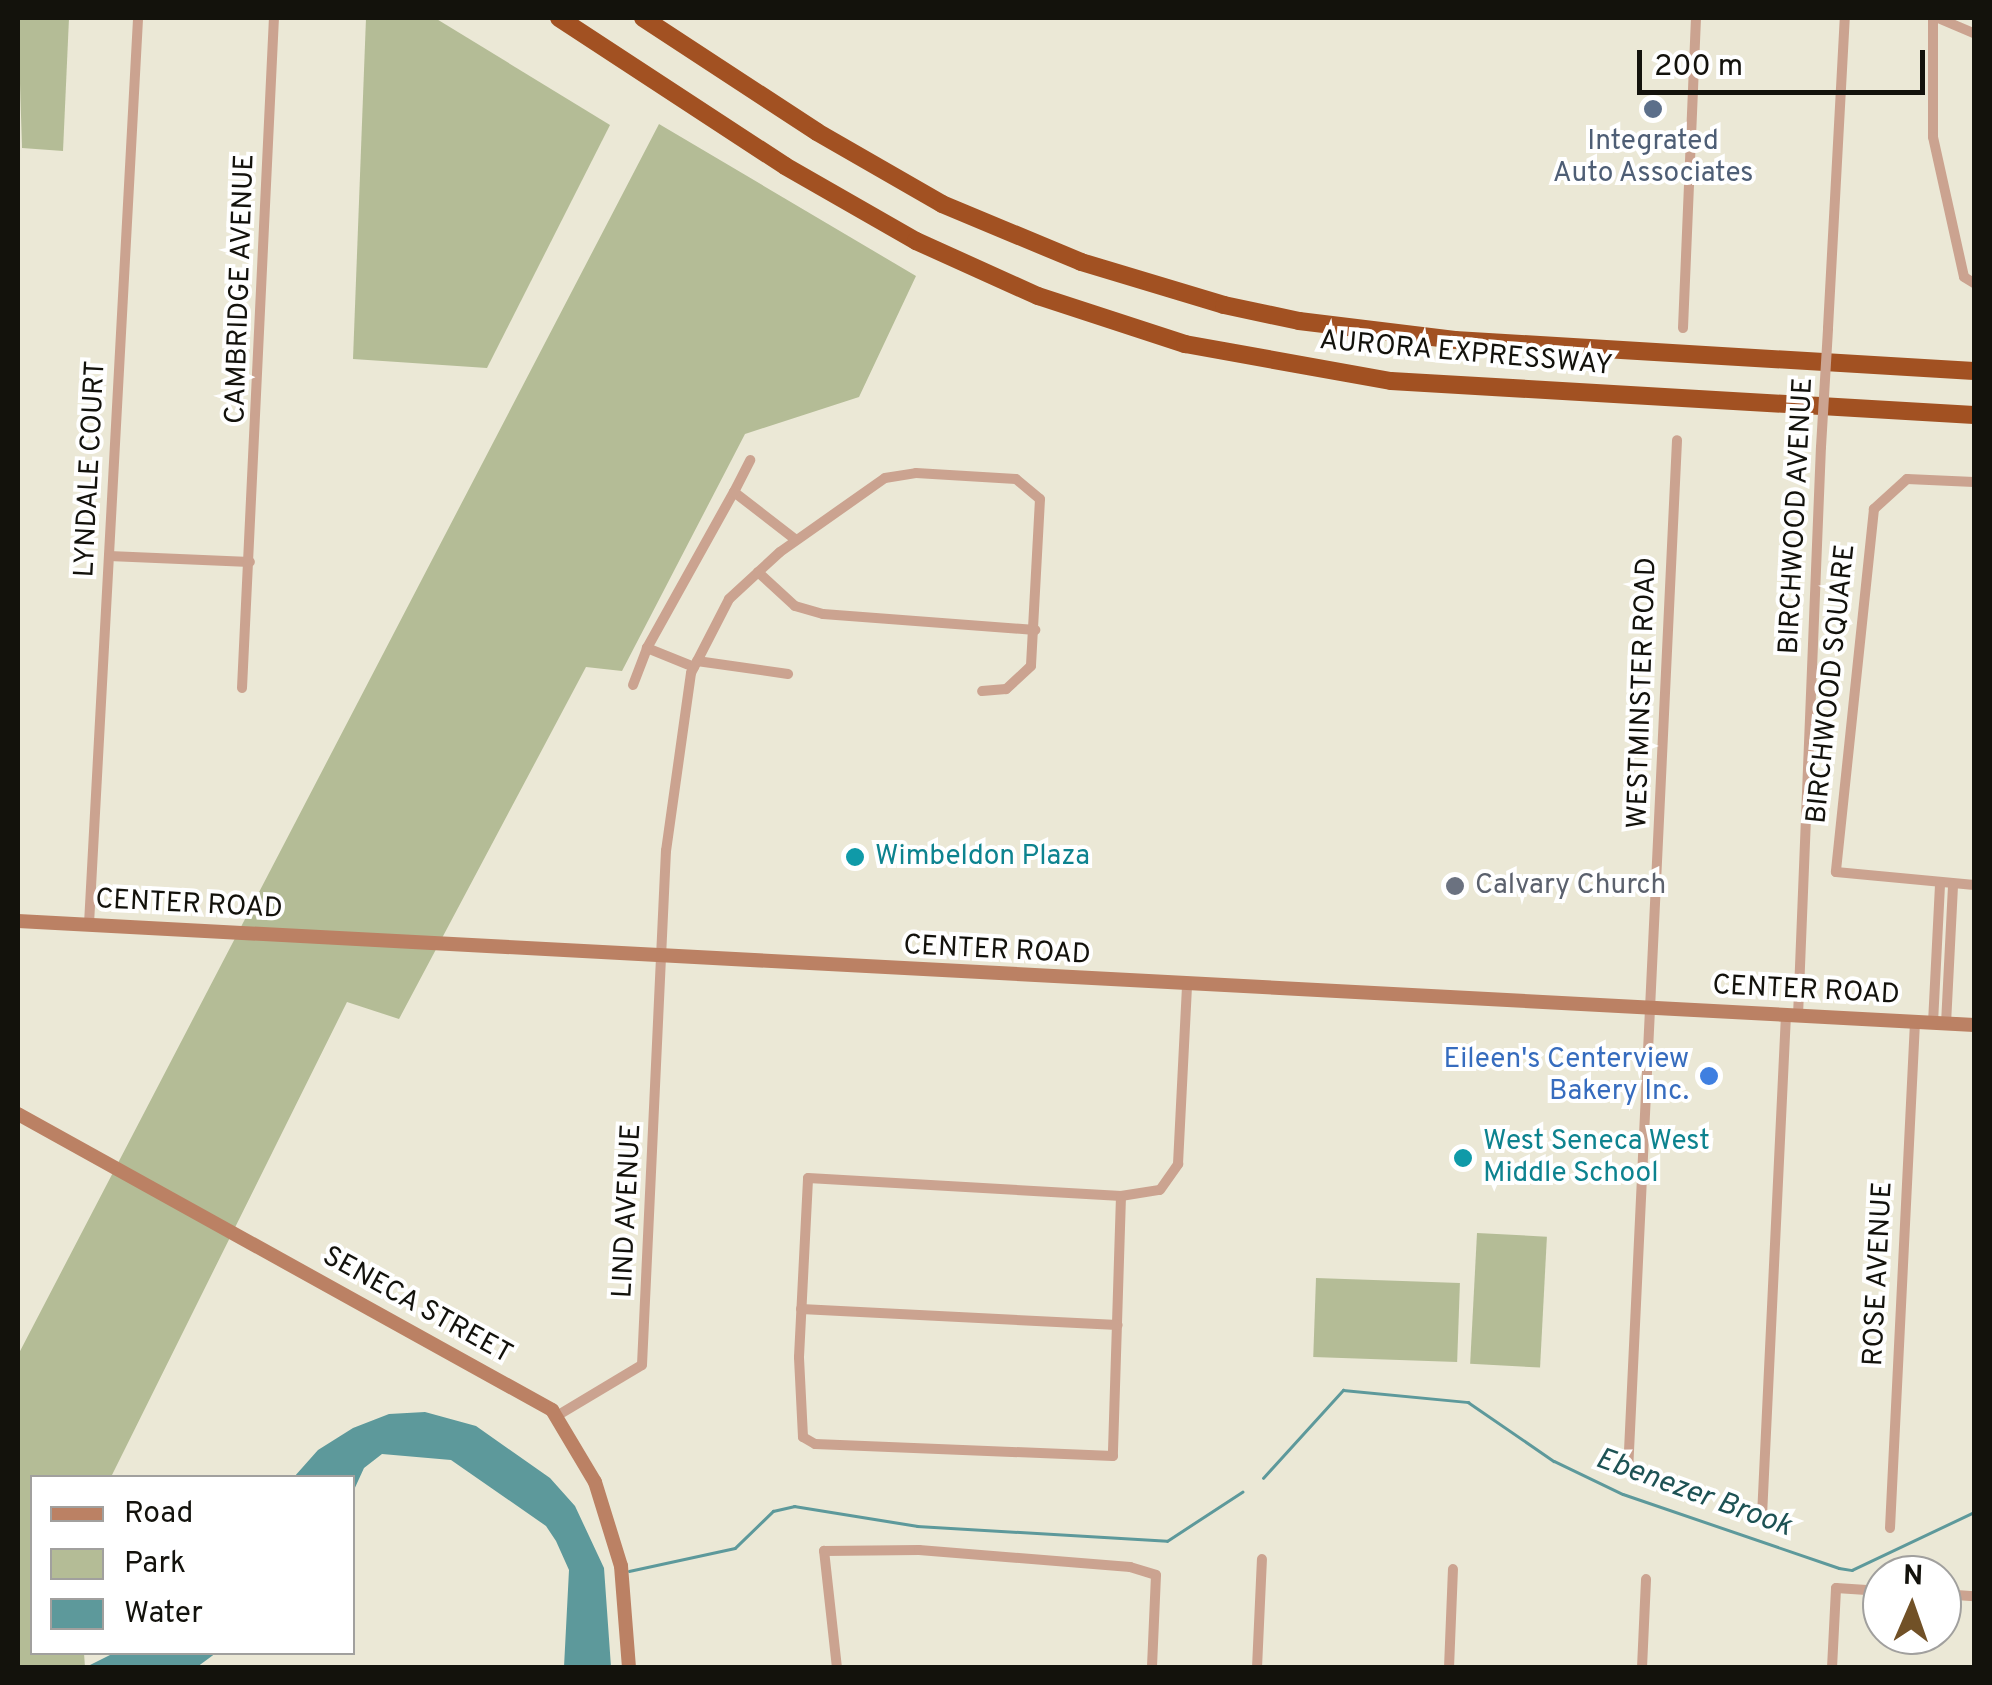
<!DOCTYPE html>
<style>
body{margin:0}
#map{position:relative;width:1992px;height:1685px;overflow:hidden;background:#ebe8d6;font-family:Overpass,sans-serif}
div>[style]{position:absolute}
.green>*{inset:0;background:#b4bc96;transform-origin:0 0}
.water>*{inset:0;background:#5d999b}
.stream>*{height:2.5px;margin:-1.25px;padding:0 1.25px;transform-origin:1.25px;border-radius:1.25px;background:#5d999b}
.street>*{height:10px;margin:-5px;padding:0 5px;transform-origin:5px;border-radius:5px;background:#cba390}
.secondary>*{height:14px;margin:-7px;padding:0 7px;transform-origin:7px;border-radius:7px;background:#bb8164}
.highway>*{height:18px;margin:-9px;padding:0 9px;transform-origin:9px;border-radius:9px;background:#a25122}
.street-bridge>*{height:10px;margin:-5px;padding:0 5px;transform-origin:5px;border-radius:5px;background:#cba390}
.dots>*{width:28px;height:28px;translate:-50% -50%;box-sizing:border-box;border:5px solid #fff;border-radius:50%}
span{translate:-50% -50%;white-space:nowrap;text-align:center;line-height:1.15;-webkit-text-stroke:8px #fff;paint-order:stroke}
.service-label{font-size:28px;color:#4e5e75}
.street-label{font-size:28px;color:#13120c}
.culture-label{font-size:28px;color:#0d838f}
.left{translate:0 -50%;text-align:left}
.worship-label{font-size:28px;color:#5b616d}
.shop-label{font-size:28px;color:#366cbe}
.right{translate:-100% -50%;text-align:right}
.water-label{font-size:30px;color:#1d5254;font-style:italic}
.frame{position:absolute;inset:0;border:20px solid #13120c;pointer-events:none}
.legend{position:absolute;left:30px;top:1475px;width:325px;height:180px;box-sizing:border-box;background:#fff;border:2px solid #a1a09e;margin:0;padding:12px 18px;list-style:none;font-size:30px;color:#13120c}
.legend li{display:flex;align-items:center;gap:20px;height:50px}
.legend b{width:50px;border:2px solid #a1a09e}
.north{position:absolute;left:1862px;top:1555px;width:100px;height:100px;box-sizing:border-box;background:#fff;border:2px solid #a1a09e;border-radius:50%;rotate:2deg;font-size:28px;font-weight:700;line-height:40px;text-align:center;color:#13120c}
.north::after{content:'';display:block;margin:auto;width:35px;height:45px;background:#715127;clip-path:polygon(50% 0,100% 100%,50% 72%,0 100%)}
.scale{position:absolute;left:1637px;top:50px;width:288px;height:45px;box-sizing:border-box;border:5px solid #13120c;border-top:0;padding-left:12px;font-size:30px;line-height:35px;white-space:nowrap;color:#13120c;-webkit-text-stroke:8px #fff;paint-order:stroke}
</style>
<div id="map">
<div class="green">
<div style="clip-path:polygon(18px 18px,69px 18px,63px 151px,22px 148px)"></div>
<div style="clip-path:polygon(366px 18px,435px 18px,610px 125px,487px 368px,353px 359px)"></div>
<div style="clip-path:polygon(659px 124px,916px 276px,859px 397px,745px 434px,622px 671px,586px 667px,399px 1019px,347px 1002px,111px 1477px,32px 1478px,32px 1652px,84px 1653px,85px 1667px,18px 1667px,18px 1355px)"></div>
<div style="left:1477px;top:1233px;width:70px;height:131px;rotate:3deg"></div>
<div style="left:1316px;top:1278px;width:144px;height:79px;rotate:2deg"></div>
</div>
<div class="water">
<div style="clip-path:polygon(425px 1412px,476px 1426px,550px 1478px,575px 1506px,604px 1568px,611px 1667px,564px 1667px,569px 1570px,556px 1541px,546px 1526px,451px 1460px,382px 1454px,364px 1468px,353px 1492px,352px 1478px,294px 1477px,318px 1450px,353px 1428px,389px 1414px)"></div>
<div style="clip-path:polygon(114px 1653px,114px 1652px,216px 1653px,197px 1667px,86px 1667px)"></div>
</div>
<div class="stream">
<div style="left:1263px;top:1478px;width:119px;rotate:-47.7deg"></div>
<div style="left:1343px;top:1390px;width:126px;rotate:5.5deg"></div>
<div style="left:1468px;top:1402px;width:104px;rotate:34.5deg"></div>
<div style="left:1554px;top:1461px;width:76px;rotate:25.6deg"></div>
<div style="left:1623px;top:1494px;width:228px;rotate:18.9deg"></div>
<div style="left:1839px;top:1568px;width:13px;rotate:9deg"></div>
<div style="left:1852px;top:1570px;width:135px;rotate:-25.4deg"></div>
<div style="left:629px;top:1571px;width:108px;rotate:-12.2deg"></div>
<div style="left:735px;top:1548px;width:53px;rotate:-44.2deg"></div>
<div style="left:773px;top:1511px;width:22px;rotate:-13deg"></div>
<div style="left:794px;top:1506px;width:125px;rotate:9.2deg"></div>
<div style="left:917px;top:1526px;width:250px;rotate:3.4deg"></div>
<div style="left:1167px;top:1541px;width:90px;rotate:-33.2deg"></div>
</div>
<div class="street">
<div style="left:1933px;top:18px;width:119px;rotate:90deg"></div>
<div style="left:1933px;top:137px;width:143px;rotate:77.5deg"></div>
<div style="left:1964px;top:277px;width:12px;rotate:31deg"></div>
<div style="left:1938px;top:18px;width:39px;rotate:23deg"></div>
<div style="left:1683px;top:328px;width:310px;rotate:-87.6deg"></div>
<div style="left:1828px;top:328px;width:310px;rotate:-86.9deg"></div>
<div style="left:1974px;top:482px;width:67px;rotate:-177.4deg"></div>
<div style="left:1907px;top:479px;width:45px;rotate:137.7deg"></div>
<div style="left:1874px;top:509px;width:365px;rotate:96deg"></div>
<div style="left:1836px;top:872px;width:139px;rotate:5.4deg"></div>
<div style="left:734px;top:492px;width:36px;rotate:-63deg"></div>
<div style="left:109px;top:556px;width:141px;rotate:2.4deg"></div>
<div style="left:758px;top:572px;width:50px;rotate:42.6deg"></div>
<div style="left:795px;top:606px;width:29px;rotate:16deg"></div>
<div style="left:823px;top:614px;width:213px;rotate:4.3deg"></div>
<div style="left:697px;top:661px;width:92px;rotate:8.1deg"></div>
<div style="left:694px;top:667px;width:51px;rotate:-158deg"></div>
<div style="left:647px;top:648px;width:179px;rotate:-60.9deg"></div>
<div style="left:734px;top:492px;width:78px;rotate:37.7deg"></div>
<div style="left:633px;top:685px;width:40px;rotate:-69deg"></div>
<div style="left:242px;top:688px;width:671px;rotate:-87.27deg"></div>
<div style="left:89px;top:924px;width:907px;rotate:-86.9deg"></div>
<div style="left:1798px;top:1016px;width:569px;rotate:-87.69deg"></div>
<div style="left:1933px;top:1023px;width:140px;rotate:-87.1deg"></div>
<div style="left:1946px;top:1024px;width:139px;rotate:-87.1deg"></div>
<div style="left:1121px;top:1196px;width:260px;rotate:91.8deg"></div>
<div style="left:1113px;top:1456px;width:298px;rotate:-177.7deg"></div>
<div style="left:815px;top:1444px;width:14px;rotate:-150deg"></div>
<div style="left:803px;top:1437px;width:80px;rotate:-92.9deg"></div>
<div style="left:799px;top:1357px;width:179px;rotate:-87.1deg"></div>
<div style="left:808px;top:1178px;width:314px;rotate:3.3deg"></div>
<div style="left:1121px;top:1196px;width:39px;rotate:-9deg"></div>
<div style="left:1160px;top:1190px;width:32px;rotate:-55deg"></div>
<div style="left:1178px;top:1164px;width:178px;rotate:-87.1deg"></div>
<div style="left:801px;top:1309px;width:317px;rotate:2.9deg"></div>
<div style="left:555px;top:1417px;width:101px;rotate:-30.9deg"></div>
<div style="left:642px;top:1365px;width:515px;rotate:-87.33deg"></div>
<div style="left:666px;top:851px;width:180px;rotate:-82deg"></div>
<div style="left:691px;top:673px;width:83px;rotate:-62.8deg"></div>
<div style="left:729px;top:599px;width:69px;rotate:-42.7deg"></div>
<div style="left:780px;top:552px;width:128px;rotate:-35.2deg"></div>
<div style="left:885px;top:478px;width:31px;rotate:-9deg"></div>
<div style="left:916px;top:473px;width:100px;rotate:3.4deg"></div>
<div style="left:1016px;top:479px;width:31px;rotate:40deg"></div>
<div style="left:1040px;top:499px;width:167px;rotate:93.1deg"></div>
<div style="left:1031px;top:666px;width:34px;rotate:137deg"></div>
<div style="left:1006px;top:689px;width:24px;rotate:175deg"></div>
<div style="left:1628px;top:1472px;width:1033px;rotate:-87.28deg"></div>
<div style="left:1762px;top:1516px;width:502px;rotate:-87.26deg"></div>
<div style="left:1890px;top:1528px;width:507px;rotate:-87.17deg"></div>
<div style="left:1942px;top:1594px;width:32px;rotate:4deg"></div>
<div style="left:837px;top:1668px;width:118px;rotate:-96.3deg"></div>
<div style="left:824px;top:1551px;width:95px;rotate:-0.6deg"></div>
<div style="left:919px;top:1550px;width:212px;rotate:4.6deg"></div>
<div style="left:1130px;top:1567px;width:27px;rotate:17deg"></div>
<div style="left:1156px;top:1575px;width:93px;rotate:92.5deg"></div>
<div style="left:1257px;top:1668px;width:109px;rotate:-87.4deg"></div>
<div style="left:1449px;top:1668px;width:99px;rotate:-87.7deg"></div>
<div style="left:1642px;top:1668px;width:89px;rotate:-87.4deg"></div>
<div style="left:1832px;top:1668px;width:80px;rotate:-87.1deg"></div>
<div style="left:1836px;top:1588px;width:46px;rotate:3.7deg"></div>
</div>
<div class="secondary">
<div style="left:18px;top:921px;width:1959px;rotate:3.04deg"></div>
<div style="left:18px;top:1114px;width:611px;rotate:29deg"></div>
<div style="left:552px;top:1410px;width:84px;rotate:59.2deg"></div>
<div style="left:595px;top:1482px;width:88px;rotate:72.8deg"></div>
<div style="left:621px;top:1566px;width:102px;rotate:85.5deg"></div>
</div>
<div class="highway">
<div style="left:559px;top:18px;width:270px;rotate:33.2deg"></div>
<div style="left:785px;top:166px;width:151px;rotate:29.8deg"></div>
<div style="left:916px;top:241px;width:134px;rotate:24.3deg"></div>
<div style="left:1038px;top:296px;width:155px;rotate:18.1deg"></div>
<div style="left:1185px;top:344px;width:209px;rotate:10.2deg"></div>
<div style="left:1391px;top:381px;width:584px;rotate:3.34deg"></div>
<div style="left:643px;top:18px;width:208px;rotate:33.2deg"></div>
<div style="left:817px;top:132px;width:144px;rotate:29.9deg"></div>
<div style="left:942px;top:204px;width:151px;rotate:22.6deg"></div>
<div style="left:1081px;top:262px;width:149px;rotate:16.7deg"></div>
<div style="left:1224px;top:305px;width:77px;rotate:12deg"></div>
<div style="left:1299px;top:321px;width:157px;rotate:6.9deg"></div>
<div style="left:1455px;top:340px;width:520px;rotate:3.42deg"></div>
</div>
<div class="street-bridge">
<div style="left:1821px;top:447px;width:119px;rotate:-86.6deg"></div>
</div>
<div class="dots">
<div style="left:1653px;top:109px;background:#5c6f8a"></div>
<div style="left:855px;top:857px;background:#0f9aa8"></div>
<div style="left:1455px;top:886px;background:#6b7280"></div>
<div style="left:1709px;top:1076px;background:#3f7fe0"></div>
<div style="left:1463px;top:1158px;background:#0f9aa8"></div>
</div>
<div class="service-label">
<span style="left:1653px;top:158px">Integrated<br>Auto Associates</span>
</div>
<div class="street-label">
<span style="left:241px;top:289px;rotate:-88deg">CAMBRIDGE AVENUE</span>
<span style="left:1466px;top:354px;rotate:5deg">AURORA EXPRESSWAY</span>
<span style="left:91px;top:469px;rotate:-87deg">LYNDALE COURT</span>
<span style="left:1797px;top:516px;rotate:-87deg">BIRCHWOOD AVENUE</span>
<span style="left:1832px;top:684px;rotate:-84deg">BIRCHWOOD SQUARE</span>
<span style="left:1643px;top:693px;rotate:-88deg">WESTMINSTER ROAD</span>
<span style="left:189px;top:905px;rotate:3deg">CENTER ROAD</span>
<span style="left:997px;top:951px;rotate:3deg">CENTER ROAD</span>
<span style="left:1806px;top:991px;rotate:3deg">CENTER ROAD</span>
<span style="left:628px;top:1211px;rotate:-87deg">LIND AVENUE</span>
<span style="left:1879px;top:1274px;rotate:-87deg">ROSE AVENUE</span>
<span style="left:417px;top:1306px;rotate:29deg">SENECA STREET</span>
</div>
<div class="culture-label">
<span class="left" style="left:875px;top:857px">Wimbeldon Plaza</span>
<span class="left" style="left:1483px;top:1158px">West Seneca West<br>Middle School</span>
</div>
<div class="worship-label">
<span class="left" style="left:1475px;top:886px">Calvary Church</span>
</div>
<div class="shop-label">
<span class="right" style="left:1689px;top:1076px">Eileen's Centerview<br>Bakery Inc.</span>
</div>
<div class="water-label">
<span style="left:1693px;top:1494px;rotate:20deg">Ebenezer Brook</span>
</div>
<div class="frame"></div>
<ul class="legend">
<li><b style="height:12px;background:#bb8164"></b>Road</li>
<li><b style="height:28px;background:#b4bc96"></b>Park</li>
<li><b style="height:28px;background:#5d999b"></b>Water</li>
</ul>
<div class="north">N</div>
<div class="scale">200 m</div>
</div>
